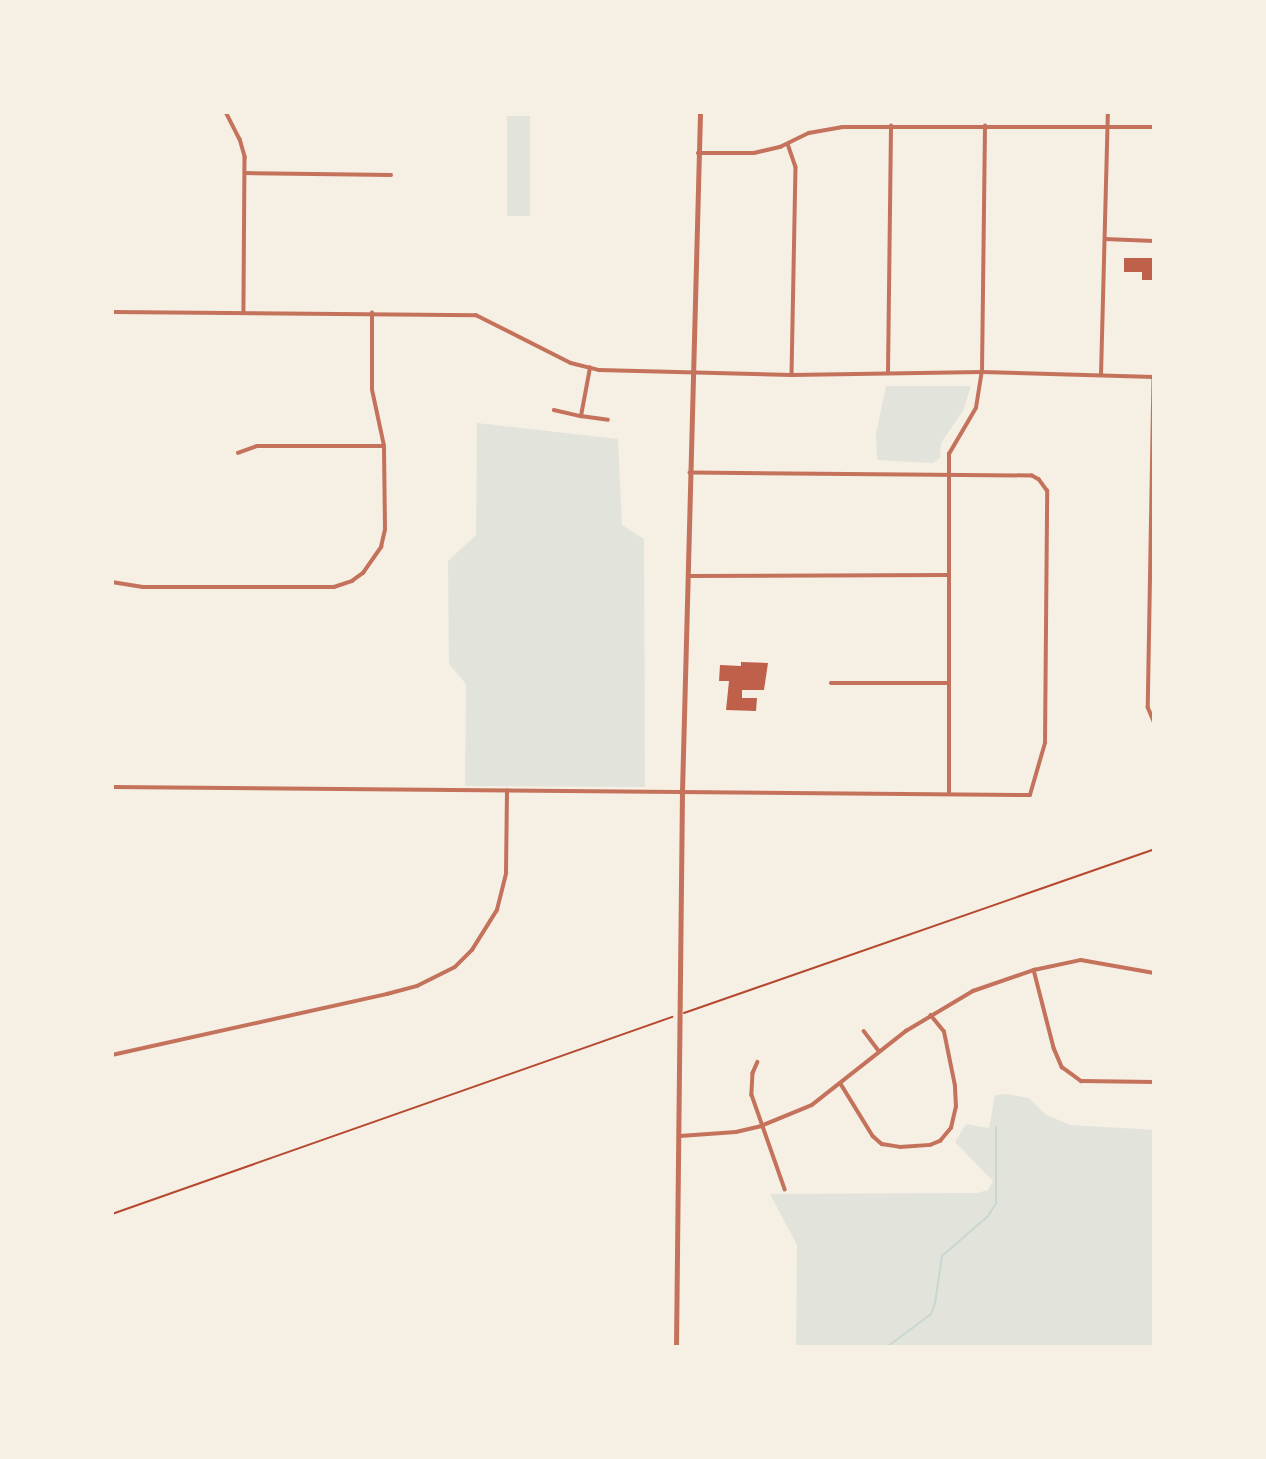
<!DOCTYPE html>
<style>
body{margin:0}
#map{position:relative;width:1266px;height:1459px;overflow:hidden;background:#f6efe4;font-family:"Nunito Sans",sans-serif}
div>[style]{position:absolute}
.green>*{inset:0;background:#e2e4dc;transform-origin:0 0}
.stream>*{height:2px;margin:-1px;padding:0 1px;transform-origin:1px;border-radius:1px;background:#c9d6d2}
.building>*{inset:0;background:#bf614a}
.path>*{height:2px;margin:-1px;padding:0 1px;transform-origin:1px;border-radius:1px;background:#b5482f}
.minor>*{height:3.5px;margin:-1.75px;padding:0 1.75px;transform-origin:1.75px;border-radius:1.75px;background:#c5725c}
.tertiary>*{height:4.5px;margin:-2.25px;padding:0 2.25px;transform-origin:2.25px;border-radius:2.25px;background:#c5725c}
span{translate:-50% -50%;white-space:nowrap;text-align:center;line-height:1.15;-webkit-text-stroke:7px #f6efe4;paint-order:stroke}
.frame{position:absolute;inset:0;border:114px solid #f6efe4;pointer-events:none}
</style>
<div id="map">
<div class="green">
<div style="left:507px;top:116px;width:23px;height:100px"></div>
<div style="clip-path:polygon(886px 386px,971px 386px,963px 411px,941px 443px,940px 458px,933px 463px,877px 460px,876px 434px)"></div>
<div style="clip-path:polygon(477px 423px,618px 439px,622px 525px,644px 539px,645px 787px,465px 786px,466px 684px,449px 664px,448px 561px,476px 535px)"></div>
<div style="clip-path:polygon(1007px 1094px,1029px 1098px,1046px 1115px,1071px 1125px,1154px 1130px,1154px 1347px,796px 1347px,797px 1245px,770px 1194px,977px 1193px,988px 1190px,993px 1181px,955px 1142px,966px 1124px,989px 1128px,995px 1095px)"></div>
</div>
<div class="stream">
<div style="left:887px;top:1347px;width:55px;rotate:-36.9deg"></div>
<div style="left:931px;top:1314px;width:12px;rotate:-70deg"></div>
<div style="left:935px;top:1303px;width:48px;rotate:-81.5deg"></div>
<div style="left:942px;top:1256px;width:61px;rotate:-41deg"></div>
<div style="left:988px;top:1216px;width:15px;rotate:-58deg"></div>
<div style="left:996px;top:1203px;width:76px;rotate:-90deg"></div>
</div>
<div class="building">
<div style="clip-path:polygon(1124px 258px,1154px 258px,1154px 280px,1142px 280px,1142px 272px,1124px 272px)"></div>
<div style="clip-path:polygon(741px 662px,768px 663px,764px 690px,742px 690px,742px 698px,757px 698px,756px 711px,726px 710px,729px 681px,719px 681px,720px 665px,741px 666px)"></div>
</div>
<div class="path">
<div style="left:684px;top:1013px;width:498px;rotate:-19.2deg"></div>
<div style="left:112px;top:1214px;width:594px;rotate:-19.38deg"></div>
</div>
<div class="minor">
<div style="left:226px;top:112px;width:30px;rotate:63deg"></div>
<div style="left:240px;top:139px;width:19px;rotate:74deg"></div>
<div style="left:245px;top:157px;width:155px;rotate:90.4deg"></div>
<div style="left:788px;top:144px;width:24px;rotate:71deg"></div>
<div style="left:796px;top:167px;width:208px;rotate:91.1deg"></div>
<div style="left:698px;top:153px;width:56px"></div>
<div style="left:754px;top:153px;width:27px;rotate:-13deg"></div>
<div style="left:780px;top:147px;width:32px;rotate:-26deg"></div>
<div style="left:809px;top:133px;width:34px;rotate:-10deg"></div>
<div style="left:842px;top:127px;width:312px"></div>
<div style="left:245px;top:173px;width:146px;rotate:0.8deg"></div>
<div style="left:1105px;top:239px;width:49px;rotate:2.3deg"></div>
<div style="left:112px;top:312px;width:364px;rotate:0.5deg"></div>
<div style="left:476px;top:315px;width:106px;rotate:26.8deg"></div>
<div style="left:571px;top:363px;width:29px;rotate:14deg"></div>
<div style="left:599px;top:370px;width:193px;rotate:1.5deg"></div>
<div style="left:792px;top:375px;width:190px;rotate:-0.9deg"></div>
<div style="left:982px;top:372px;width:172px;rotate:1.7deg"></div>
<div style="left:1154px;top:377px;width:330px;rotate:91deg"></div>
<div style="left:1148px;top:707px;width:15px;rotate:67deg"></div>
<div style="left:888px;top:373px;width:247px;rotate:-89.3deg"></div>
<div style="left:1101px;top:375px;width:263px;rotate:-88.5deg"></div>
<div style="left:554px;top:410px;width:28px;rotate:13deg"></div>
<div style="left:581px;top:416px;width:49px;rotate:-79.4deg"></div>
<div style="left:581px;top:416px;width:27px;rotate:8deg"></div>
<div style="left:238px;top:453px;width:20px;rotate:-20deg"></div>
<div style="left:257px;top:446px;width:127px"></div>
<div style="left:688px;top:576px;width:260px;rotate:-0.2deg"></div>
<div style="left:112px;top:582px;width:31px;rotate:9deg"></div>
<div style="left:143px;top:587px;width:191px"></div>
<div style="left:334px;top:587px;width:19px;rotate:-18deg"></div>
<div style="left:352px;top:581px;width:14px;rotate:-36deg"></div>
<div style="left:363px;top:573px;width:32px;rotate:-55deg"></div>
<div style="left:381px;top:547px;width:17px;rotate:-77deg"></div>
<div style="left:385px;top:530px;width:84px;rotate:-90.7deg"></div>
<div style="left:384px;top:446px;width:57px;rotate:-102.1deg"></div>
<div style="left:372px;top:390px;width:77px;rotate:-90deg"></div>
<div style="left:831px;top:683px;width:118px"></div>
<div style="left:112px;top:787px;width:918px;rotate:0.5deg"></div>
<div style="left:1030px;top:795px;width:54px;rotate:-73.9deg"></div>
<div style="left:1045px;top:743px;width:252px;rotate:-89.5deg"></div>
<div style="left:1047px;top:491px;width:14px;rotate:-126deg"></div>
<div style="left:1039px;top:480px;width:8px;rotate:-150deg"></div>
<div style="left:1032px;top:476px;width:342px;rotate:-179.5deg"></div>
<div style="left:949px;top:793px;width:339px;rotate:-90deg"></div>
<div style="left:949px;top:454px;width:53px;rotate:-59.6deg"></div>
<div style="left:976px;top:408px;width:36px;rotate:-81deg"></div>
<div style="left:982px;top:372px;width:246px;rotate:-89.3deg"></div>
<div style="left:1034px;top:970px;width:81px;rotate:75.6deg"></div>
<div style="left:1054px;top:1048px;width:21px;rotate:67deg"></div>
<div style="left:1062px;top:1067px;width:24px;rotate:36deg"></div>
<div style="left:1081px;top:1081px;width:73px;rotate:0.8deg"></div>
<div style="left:864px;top:1031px;width:25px;rotate:53deg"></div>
<div style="left:112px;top:1055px;width:282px;rotate:-12.5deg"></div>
<div style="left:387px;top:994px;width:31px;rotate:-15deg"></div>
<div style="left:417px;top:986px;width:42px;rotate:-26.6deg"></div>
<div style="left:455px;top:967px;width:24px;rotate:-45deg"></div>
<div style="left:472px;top:950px;width:47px;rotate:-58deg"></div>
<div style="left:497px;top:910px;width:38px;rotate:-76deg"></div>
<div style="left:506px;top:873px;width:82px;rotate:-89.3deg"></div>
<div style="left:758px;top:1062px;width:12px;rotate:114deg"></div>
<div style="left:753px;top:1073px;width:22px;rotate:93deg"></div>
<div style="left:752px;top:1095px;width:100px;rotate:70.7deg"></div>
<div style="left:841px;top:1084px;width:61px;rotate:58.4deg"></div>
<div style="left:873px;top:1136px;width:12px;rotate:42deg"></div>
<div style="left:882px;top:1144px;width:18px;rotate:9deg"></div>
<div style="left:900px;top:1147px;width:30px;rotate:-4deg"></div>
<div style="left:930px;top:1145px;width:11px;rotate:-22deg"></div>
<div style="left:940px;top:1141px;width:17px;rotate:-50deg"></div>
<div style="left:951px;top:1128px;width:22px;rotate:-77deg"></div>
<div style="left:956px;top:1107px;width:21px;rotate:-93deg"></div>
<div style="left:955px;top:1086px;width:55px;rotate:-101.5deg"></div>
<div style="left:944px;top:1032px;width:21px;rotate:-129deg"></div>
<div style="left:680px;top:1136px;width:56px;rotate:-4.1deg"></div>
<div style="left:736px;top:1132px;width:26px;rotate:-13deg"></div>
<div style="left:761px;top:1126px;width:55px;rotate:-22.4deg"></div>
<div style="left:812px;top:1105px;width:120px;rotate:-38.2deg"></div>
<div style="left:906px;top:1031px;width:78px;rotate:-30.8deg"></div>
<div style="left:973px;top:991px;width:65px;rotate:-19deg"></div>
<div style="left:1034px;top:970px;width:48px;rotate:-12deg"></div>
<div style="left:1081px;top:960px;width:74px;rotate:10.1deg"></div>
</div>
<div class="tertiary">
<div style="left:676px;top:1347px;width:555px;rotate:-89.38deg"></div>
<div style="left:682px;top:792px;width:680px;rotate:-88.48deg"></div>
</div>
<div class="frame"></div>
</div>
